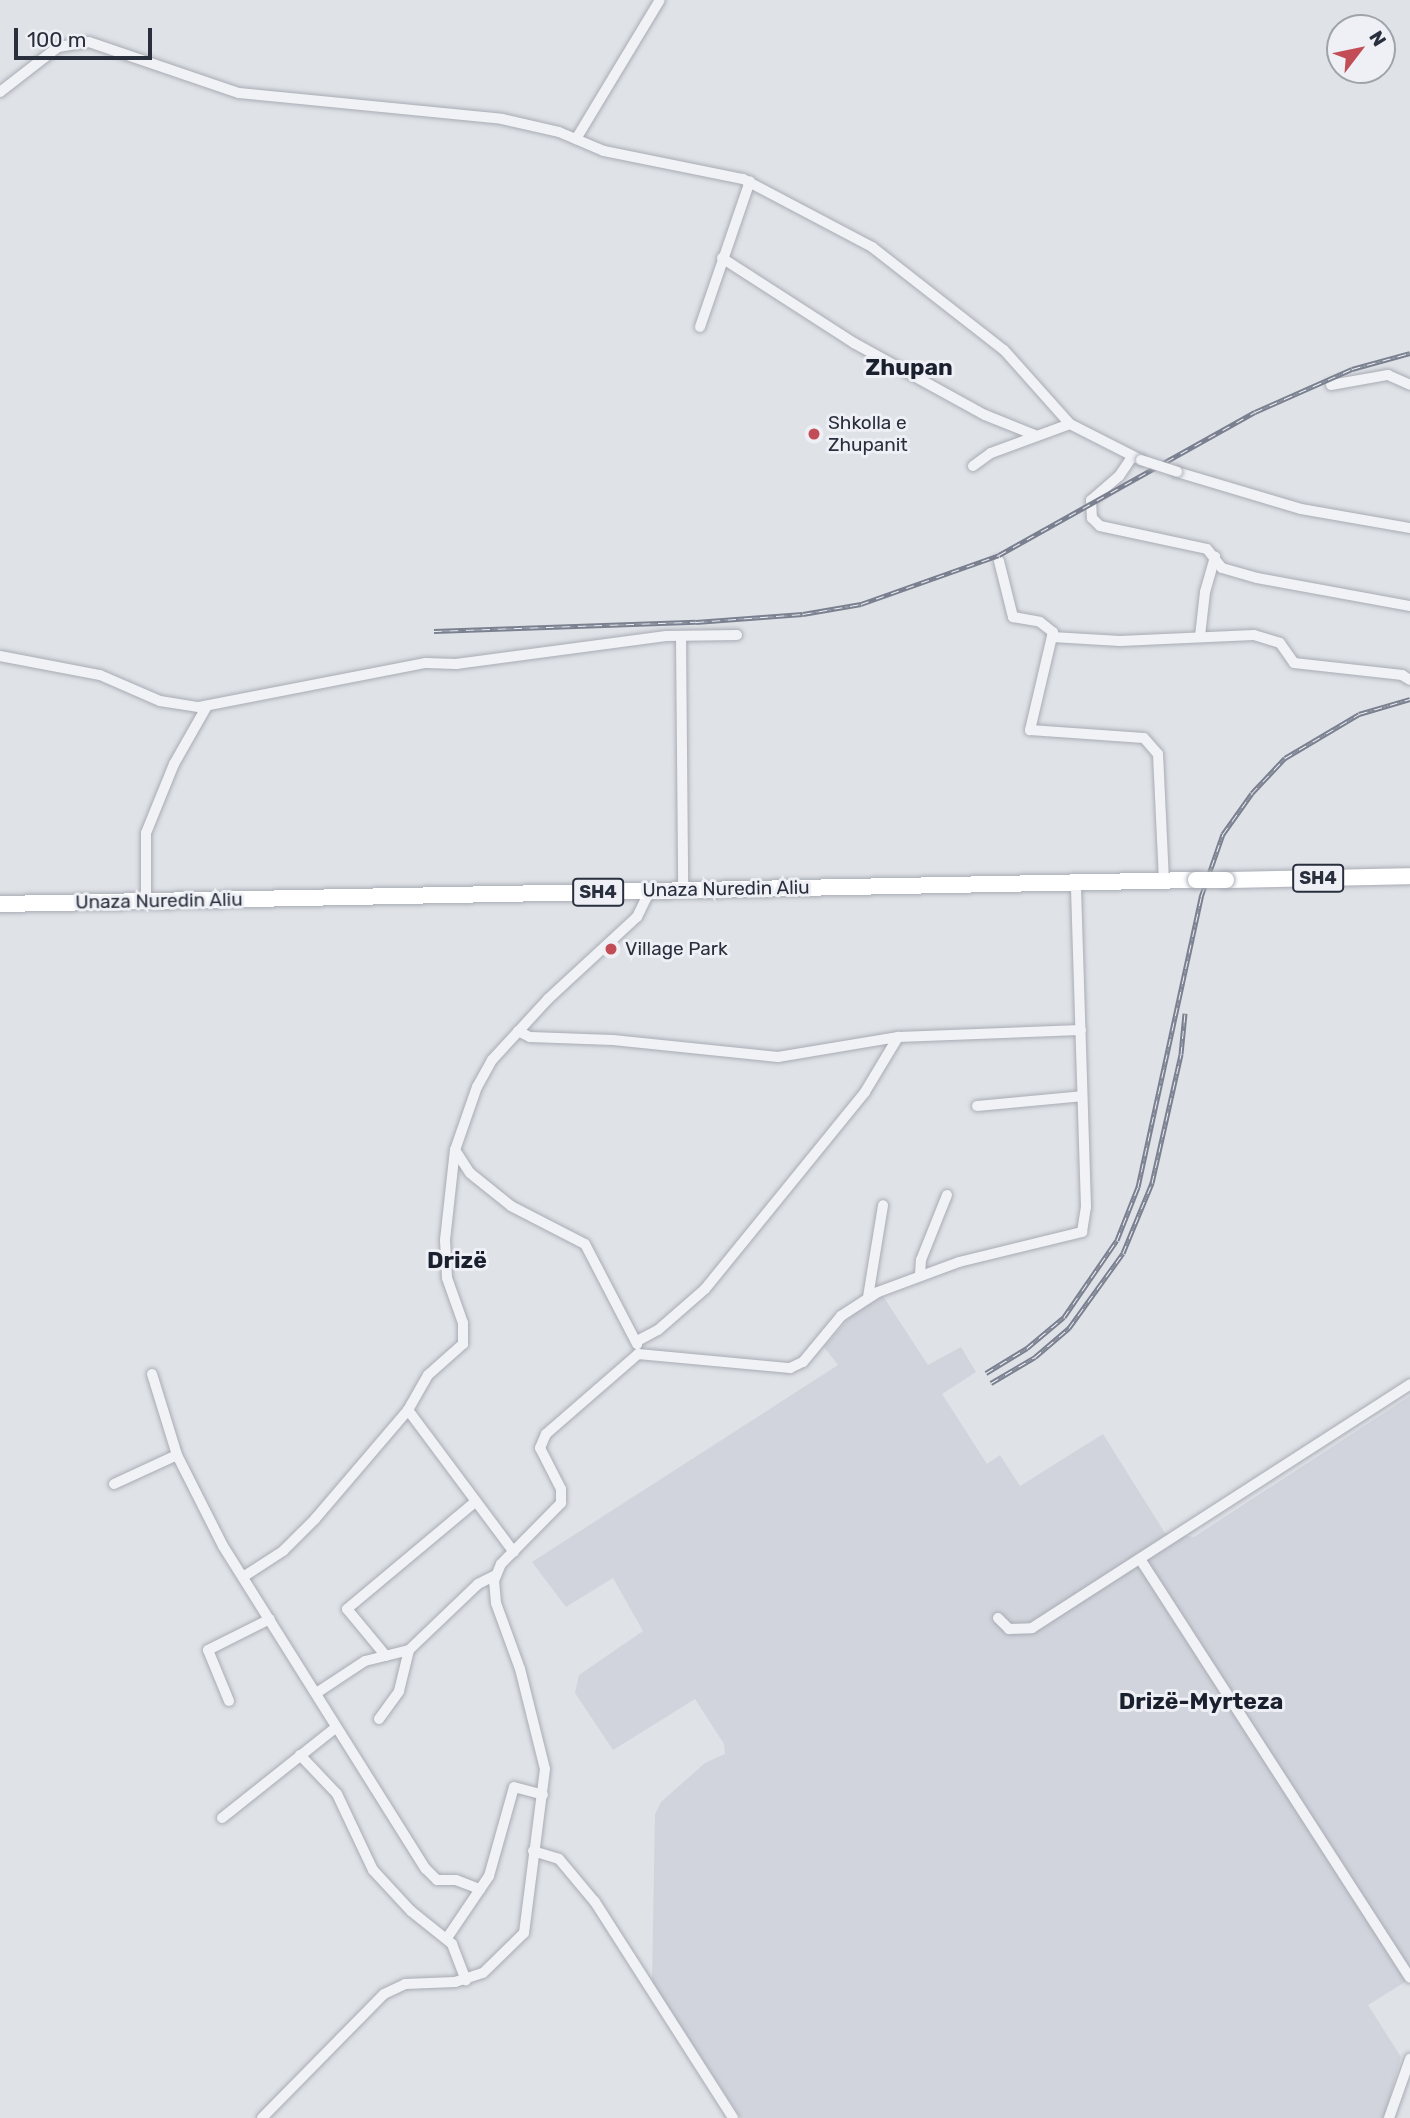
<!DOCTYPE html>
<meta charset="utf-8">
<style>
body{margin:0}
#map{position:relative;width:1410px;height:2118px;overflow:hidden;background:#dfe2e7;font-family:Rubik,sans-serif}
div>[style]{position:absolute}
.built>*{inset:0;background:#d1d4dc}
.roads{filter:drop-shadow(0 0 2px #a8acb4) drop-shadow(0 0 2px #a8acb4)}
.street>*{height:10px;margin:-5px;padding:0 5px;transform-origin:5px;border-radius:5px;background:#f1f2f6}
.primary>*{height:16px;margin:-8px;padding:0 8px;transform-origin:8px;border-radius:8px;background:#fff}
.rail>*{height:5px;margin-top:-2.5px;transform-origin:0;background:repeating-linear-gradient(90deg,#eef0f5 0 8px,#7a808f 0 16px);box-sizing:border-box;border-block:2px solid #7a808f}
.bridges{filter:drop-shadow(0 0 2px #a8acb4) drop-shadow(0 0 2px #a8acb4)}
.street-bridge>*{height:10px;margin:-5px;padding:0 5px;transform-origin:5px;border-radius:5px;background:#f1f2f6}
.primary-bridge>*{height:16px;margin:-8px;padding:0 8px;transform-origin:8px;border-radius:8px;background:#fff}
.dots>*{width:19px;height:19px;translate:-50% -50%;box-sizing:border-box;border:4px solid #eef0f5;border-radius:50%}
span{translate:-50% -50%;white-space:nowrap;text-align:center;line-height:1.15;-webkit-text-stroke:6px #eef0f5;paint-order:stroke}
.shield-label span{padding:2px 5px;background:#eef0f5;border:2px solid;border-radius:5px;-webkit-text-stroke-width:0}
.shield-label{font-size:18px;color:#292f3d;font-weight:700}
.poi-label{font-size:19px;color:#292f3d}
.left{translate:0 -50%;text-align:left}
.street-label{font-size:19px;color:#292f3d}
.quarter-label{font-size:23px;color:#1b202e;font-weight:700}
.north{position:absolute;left:1326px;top:14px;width:70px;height:70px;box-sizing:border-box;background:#eef0f5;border:2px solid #9fa3ab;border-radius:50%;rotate:58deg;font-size:19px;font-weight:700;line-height:28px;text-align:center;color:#292f3d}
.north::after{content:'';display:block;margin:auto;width:24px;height:32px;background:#c34d56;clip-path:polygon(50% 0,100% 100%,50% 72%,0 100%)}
.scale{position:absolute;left:14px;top:28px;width:138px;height:32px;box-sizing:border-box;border:4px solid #292f3d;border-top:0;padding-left:9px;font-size:21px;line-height:24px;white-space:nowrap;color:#292f3d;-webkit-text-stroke:5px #eef0f5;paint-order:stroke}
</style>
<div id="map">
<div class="built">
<div style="clip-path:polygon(883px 1296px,928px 1365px,961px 1347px,976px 1372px,942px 1394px,987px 1464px,1000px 1455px,1020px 1486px,1103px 1434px,1165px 1533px,1194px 1537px,1410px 1396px,1410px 1979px,1368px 2005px,1401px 2057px,1384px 2118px,741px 2118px,652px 1982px,655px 1814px,661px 1802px,705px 1763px,725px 1754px,724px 1744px,695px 1699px,613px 1750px,575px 1693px,579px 1675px,643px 1631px,613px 1578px,566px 1607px,532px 1562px,838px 1365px,824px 1347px,852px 1315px)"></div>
</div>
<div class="roads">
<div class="street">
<div style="left:0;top:92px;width:73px;rotate:-37.8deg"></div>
<div style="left:58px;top:47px;width:31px;rotate:-9deg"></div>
<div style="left:89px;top:42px;width:158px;rotate:18.8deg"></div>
<div style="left:239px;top:93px;width:264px;rotate:5.6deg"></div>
<div style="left:502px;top:119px;width:58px;rotate:12.8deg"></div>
<div style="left:559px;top:132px;width:49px;rotate:22.9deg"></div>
<div style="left:604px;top:151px;width:142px;rotate:11.4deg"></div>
<div style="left:743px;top:179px;width:146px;rotate:27.8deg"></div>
<div style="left:872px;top:247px;width:167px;rotate:38deg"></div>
<div style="left:1004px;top:350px;width:99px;rotate:48.3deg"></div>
<div style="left:1070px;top:424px;width:80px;rotate:26.9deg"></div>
<div style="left:576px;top:139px;width:162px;rotate:-58.9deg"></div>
<div style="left:722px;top:258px;width:157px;rotate:32.8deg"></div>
<div style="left:854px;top:343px;width:149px;rotate:28.8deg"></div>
<div style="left:985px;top:415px;width:54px;rotate:21.8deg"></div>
<div style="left:700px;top:327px;width:154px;rotate:-71.1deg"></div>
<div style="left:1331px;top:385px;width:58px;rotate:-10deg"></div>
<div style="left:1388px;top:375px;width:24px;rotate:24deg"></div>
<div style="left:1132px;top:457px;width:23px;rotate:124deg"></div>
<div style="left:1119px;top:476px;width:37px;rotate:139deg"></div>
<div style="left:1091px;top:500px;width:18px;rotate:87deg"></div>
<div style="left:1092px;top:518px;width:11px;rotate:45deg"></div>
<div style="left:1100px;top:526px;width:109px;rotate:12.1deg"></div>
<div style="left:1207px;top:549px;width:24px;rotate:52deg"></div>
<div style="left:1222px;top:568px;width:36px;rotate:16deg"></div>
<div style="left:1257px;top:578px;width:156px;rotate:10.4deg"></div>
<div style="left:973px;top:466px;width:22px;rotate:-36deg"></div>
<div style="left:991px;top:453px;width:84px;rotate:-20.2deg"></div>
<div style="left:1177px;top:472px;width:129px;rotate:16.6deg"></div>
<div style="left:1301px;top:509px;width:111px;rotate:9.9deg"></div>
<div style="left:999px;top:561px;width:58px;rotate:76deg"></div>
<div style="left:1013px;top:617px;width:27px;rotate:10deg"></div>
<div style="left:1040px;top:622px;width:16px;rotate:38deg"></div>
<div style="left:1053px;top:632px;width:101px;rotate:103.2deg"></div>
<div style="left:1030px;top:730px;width:114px;rotate:4deg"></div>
<div style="left:1144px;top:738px;width:21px;rotate:49deg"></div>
<div style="left:1158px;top:754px;width:127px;rotate:87.3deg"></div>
<div style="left:1200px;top:636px;width:44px;rotate:-83.5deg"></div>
<div style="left:1205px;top:592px;width:37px;rotate:-74deg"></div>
<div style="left:681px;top:637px;width:253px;rotate:89.5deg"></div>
<div style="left:1052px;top:637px;width:68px;rotate:3.4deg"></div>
<div style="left:1120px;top:641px;width:134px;rotate:-2.6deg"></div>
<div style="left:1254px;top:635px;width:27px;rotate:17deg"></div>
<div style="left:1280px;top:643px;width:24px;rotate:55deg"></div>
<div style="left:1294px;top:663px;width:109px;rotate:6.3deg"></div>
<div style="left:1402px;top:675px;width:9px;rotate:32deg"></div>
<div style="left:0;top:656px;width:102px;rotate:10.8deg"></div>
<div style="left:100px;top:675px;width:65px;rotate:23.4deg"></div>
<div style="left:160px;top:701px;width:39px;rotate:9deg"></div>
<div style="left:199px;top:707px;width:231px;rotate:-11deg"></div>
<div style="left:426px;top:663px;width:30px;rotate:2deg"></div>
<div style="left:456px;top:664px;width:212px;rotate:-7.6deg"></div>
<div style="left:666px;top:636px;width:71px;rotate:-0.8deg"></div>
<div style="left:146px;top:901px;width:68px;rotate:-90deg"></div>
<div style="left:146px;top:833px;width:74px;rotate:-67.9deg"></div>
<div style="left:174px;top:764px;width:67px;rotate:-60.4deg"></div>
<div style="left:518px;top:1031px;width:13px;rotate:27deg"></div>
<div style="left:530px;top:1037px;width:83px;rotate:2.1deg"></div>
<div style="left:613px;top:1040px;width:166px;rotate:5.9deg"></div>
<div style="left:778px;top:1057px;width:122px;rotate:-9.5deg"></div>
<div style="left:898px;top:1037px;width:183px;rotate:-2.2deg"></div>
<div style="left:977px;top:1106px;width:105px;rotate:-5.4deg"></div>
<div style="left:455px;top:1150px;width:27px;rotate:57deg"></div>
<div style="left:470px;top:1173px;width:53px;rotate:38.8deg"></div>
<div style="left:511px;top:1206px;width:83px;rotate:27.2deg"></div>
<div style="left:585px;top:1244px;width:113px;rotate:62.5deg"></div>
<div style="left:920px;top:1274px;width:14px;rotate:-86deg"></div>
<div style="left:921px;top:1260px;width:70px;rotate:-68.2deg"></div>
<div style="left:868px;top:1297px;width:93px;rotate:-80.7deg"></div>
<div style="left:639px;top:1340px;width:21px;rotate:-28deg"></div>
<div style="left:658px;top:1330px;width:62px;rotate:-41.1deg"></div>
<div style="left:705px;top:1289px;width:254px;rotate:-50.9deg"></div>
<div style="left:865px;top:1092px;width:64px;rotate:-59deg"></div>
<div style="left:152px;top:1374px;width:85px;rotate:72.8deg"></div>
<div style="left:408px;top:1410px;width:177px;rotate:53.3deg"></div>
<div style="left:114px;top:1484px;width:69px;rotate:-24.7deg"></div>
<div style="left:177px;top:1455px;width:102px;rotate:63.2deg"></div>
<div style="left:223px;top:1546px;width:381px;rotate:57.9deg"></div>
<div style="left:426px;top:1869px;width:16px;rotate:45deg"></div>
<div style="left:437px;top:1880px;width:19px"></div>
<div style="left:456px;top:1880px;width:26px;rotate:21deg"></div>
<div style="left:1140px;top:1559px;width:498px;rotate:57.2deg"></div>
<div style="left:243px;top:1577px;width:48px;rotate:-33deg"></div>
<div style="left:283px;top:1551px;width:45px;rotate:-45deg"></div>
<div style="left:315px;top:1519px;width:143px;rotate:-49.5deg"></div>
<div style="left:408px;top:1410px;width:40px;rotate:-60.3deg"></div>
<div style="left:428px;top:1375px;width:47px;rotate:-41.5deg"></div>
<div style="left:463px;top:1344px;width:21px;rotate:-90deg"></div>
<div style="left:463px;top:1323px;width:48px;rotate:-109.6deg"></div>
<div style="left:447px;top:1278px;width:38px;rotate:-93deg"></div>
<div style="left:445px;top:1240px;width:91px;rotate:-83.7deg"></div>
<div style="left:455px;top:1150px;width:67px;rotate:-70.8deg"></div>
<div style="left:477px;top:1087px;width:31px;rotate:-61deg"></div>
<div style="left:492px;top:1060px;width:83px;rotate:-47.4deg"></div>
<div style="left:548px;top:999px;width:121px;rotate:-42.7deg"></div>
<div style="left:637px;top:917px;width:30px;rotate:-64deg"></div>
<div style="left:998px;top:1618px;width:16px;rotate:45deg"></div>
<div style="left:1009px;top:1629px;width:23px;rotate:-2deg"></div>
<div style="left:1032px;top:1628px;width:450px;rotate:-32.8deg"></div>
<div style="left:386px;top:1656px;width:61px;rotate:-129.7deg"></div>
<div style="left:347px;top:1609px;width:167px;rotate:-39.9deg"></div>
<div style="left:318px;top:1692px;width:56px;rotate:-33.4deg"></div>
<div style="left:365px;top:1661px;width:45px;rotate:-14deg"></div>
<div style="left:409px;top:1650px;width:95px;rotate:-43.7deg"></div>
<div style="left:478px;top:1584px;width:20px;rotate:-27deg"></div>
<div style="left:229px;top:1701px;width:55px;rotate:-112.4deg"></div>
<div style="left:208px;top:1650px;width:69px;rotate:-26.6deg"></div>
<div style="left:379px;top:1719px;width:34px;rotate:-54deg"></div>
<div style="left:399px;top:1691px;width:42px;rotate:-76.3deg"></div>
<div style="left:300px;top:1755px;width:54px;rotate:46.5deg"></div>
<div style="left:337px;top:1794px;width:84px;rotate:64.7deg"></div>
<div style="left:373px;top:1870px;width:56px;rotate:47.2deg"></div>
<div style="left:411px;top:1911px;width:53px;rotate:38.8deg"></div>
<div style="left:452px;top:1944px;width:39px;rotate:69deg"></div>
<div style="left:222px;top:1818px;width:143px;rotate:-38.5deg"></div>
<div style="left:533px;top:1851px;width:27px;rotate:17deg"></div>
<div style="left:559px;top:1859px;width:56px;rotate:50.1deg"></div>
<div style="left:595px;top:1902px;width:256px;rotate:57.4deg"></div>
<div style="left:447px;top:1938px;width:75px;rotate:-55.9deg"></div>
<div style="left:489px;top:1876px;width:92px;rotate:-74.3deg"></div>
<div style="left:514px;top:1787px;width:30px;rotate:15deg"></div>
<div style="left:262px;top:2118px;width:174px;rotate:-45.5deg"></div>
<div style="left:384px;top:1994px;width:23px;rotate:-25deg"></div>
<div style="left:405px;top:1984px;width:50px;rotate:-2.3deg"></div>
<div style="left:455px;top:1982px;width:29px;rotate:-18deg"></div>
<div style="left:483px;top:1973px;width:57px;rotate:-44.3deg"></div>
<div style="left:524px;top:1933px;width:165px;rotate:-82.7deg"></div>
<div style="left:545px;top:1769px;width:103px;rotate:-104deg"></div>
<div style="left:520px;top:1669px;width:70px;rotate:-110deg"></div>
<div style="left:496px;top:1603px;width:22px;rotate:-95deg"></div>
<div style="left:494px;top:1581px;width:18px;rotate:-68deg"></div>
<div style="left:501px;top:1564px;width:86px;rotate:-45.5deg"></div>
<div style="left:561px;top:1503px;width:14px;rotate:-90deg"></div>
<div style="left:561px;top:1489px;width:46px;rotate:-117.1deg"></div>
<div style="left:540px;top:1448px;width:15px;rotate:-67deg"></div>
<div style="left:546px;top:1434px;width:122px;rotate:-41deg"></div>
<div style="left:638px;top:1354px;width:153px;rotate:5.3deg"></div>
<div style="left:790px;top:1368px;width:14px;rotate:-25deg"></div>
<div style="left:803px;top:1362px;width:60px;rotate:-50.4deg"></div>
<div style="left:841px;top:1316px;width:44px;rotate:-33deg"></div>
<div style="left:878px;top:1292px;width:86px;rotate:-20.3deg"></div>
<div style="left:959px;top:1262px;width:127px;rotate:-13.7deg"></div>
<div style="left:1082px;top:1232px;width:25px;rotate:-81deg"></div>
<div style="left:1086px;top:1207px;width:324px;rotate:-91.8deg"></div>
<div style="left:1389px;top:2118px;width:63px;rotate:-70.4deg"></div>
</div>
<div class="primary">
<div style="left:1226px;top:880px;width:184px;rotate:-1.2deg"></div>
<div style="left:0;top:904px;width:1196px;rotate:-1.15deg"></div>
</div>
</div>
<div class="rail">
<div style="left:434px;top:631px;width:262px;rotate:-2deg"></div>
<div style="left:696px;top:622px;width:107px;rotate:-4.3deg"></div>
<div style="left:803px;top:614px;width:59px;rotate:-9.8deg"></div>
<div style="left:861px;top:604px;width:146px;rotate:-19.5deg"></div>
<div style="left:999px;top:555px;width:293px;rotate:-29.2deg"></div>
<div style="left:1255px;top:412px;width:106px;rotate:-23.9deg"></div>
<div style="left:1352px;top:369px;width:60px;rotate:-15.4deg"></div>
<div style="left:986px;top:1373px;width:48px;rotate:-31.4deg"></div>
<div style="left:1027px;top:1348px;width:48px;rotate:-40deg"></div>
<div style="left:1064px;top:1317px;width:93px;rotate:-55.5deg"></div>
<div style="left:1117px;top:1240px;width:57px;rotate:-68.4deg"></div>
<div style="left:1138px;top:1187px;width:297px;rotate:-77.7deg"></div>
<div style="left:1201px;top:897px;width:67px;rotate:-70.8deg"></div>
<div style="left:1223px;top:834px;width:50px;rotate:-54.7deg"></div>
<div style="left:1252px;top:793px;width:48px;rotate:-46.7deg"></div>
<div style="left:1285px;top:758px;width:86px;rotate:-30.7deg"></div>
<div style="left:1359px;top:714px;width:53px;rotate:-16.4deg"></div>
<div style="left:991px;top:1383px;width:51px;rotate:-30.6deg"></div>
<div style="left:1035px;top:1357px;width:45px;rotate:-40.5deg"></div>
<div style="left:1069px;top:1328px;width:92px;rotate:-54.2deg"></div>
<div style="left:1123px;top:1253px;width:76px;rotate:-67.5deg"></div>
<div style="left:1152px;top:1183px;width:132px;rotate:-77.3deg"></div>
<div style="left:1181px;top:1054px;width:41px;rotate:-84.4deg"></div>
</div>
<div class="bridges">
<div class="street-bridge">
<div style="left:1141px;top:460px;width:38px;rotate:18deg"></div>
</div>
<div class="primary-bridge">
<div style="left:1196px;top:880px;width:30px"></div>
</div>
</div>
<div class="dots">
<div style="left:814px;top:434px;background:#c34d56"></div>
<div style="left:611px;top:949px;background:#c34d56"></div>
</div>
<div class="shield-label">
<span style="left:1318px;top:878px">SH4</span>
<span style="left:598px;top:892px">SH4</span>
</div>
<div class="poi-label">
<span class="left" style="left:828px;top:434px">Shkolla e<br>Zhupanit</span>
<span class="left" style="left:625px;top:949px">Village Park</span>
</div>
<div class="street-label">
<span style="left:726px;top:889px;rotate:-1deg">Unaza Nuredin Aliu</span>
<span style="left:159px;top:901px;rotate:-1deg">Unaza Nuredin Aliu</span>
</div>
<div class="quarter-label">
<span style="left:909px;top:367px">Zhupan</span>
<span style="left:457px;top:1260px">Drizë</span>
<span style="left:1201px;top:1701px">Drizë-Myrteza</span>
</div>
<div class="north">N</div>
<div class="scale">100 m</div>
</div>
